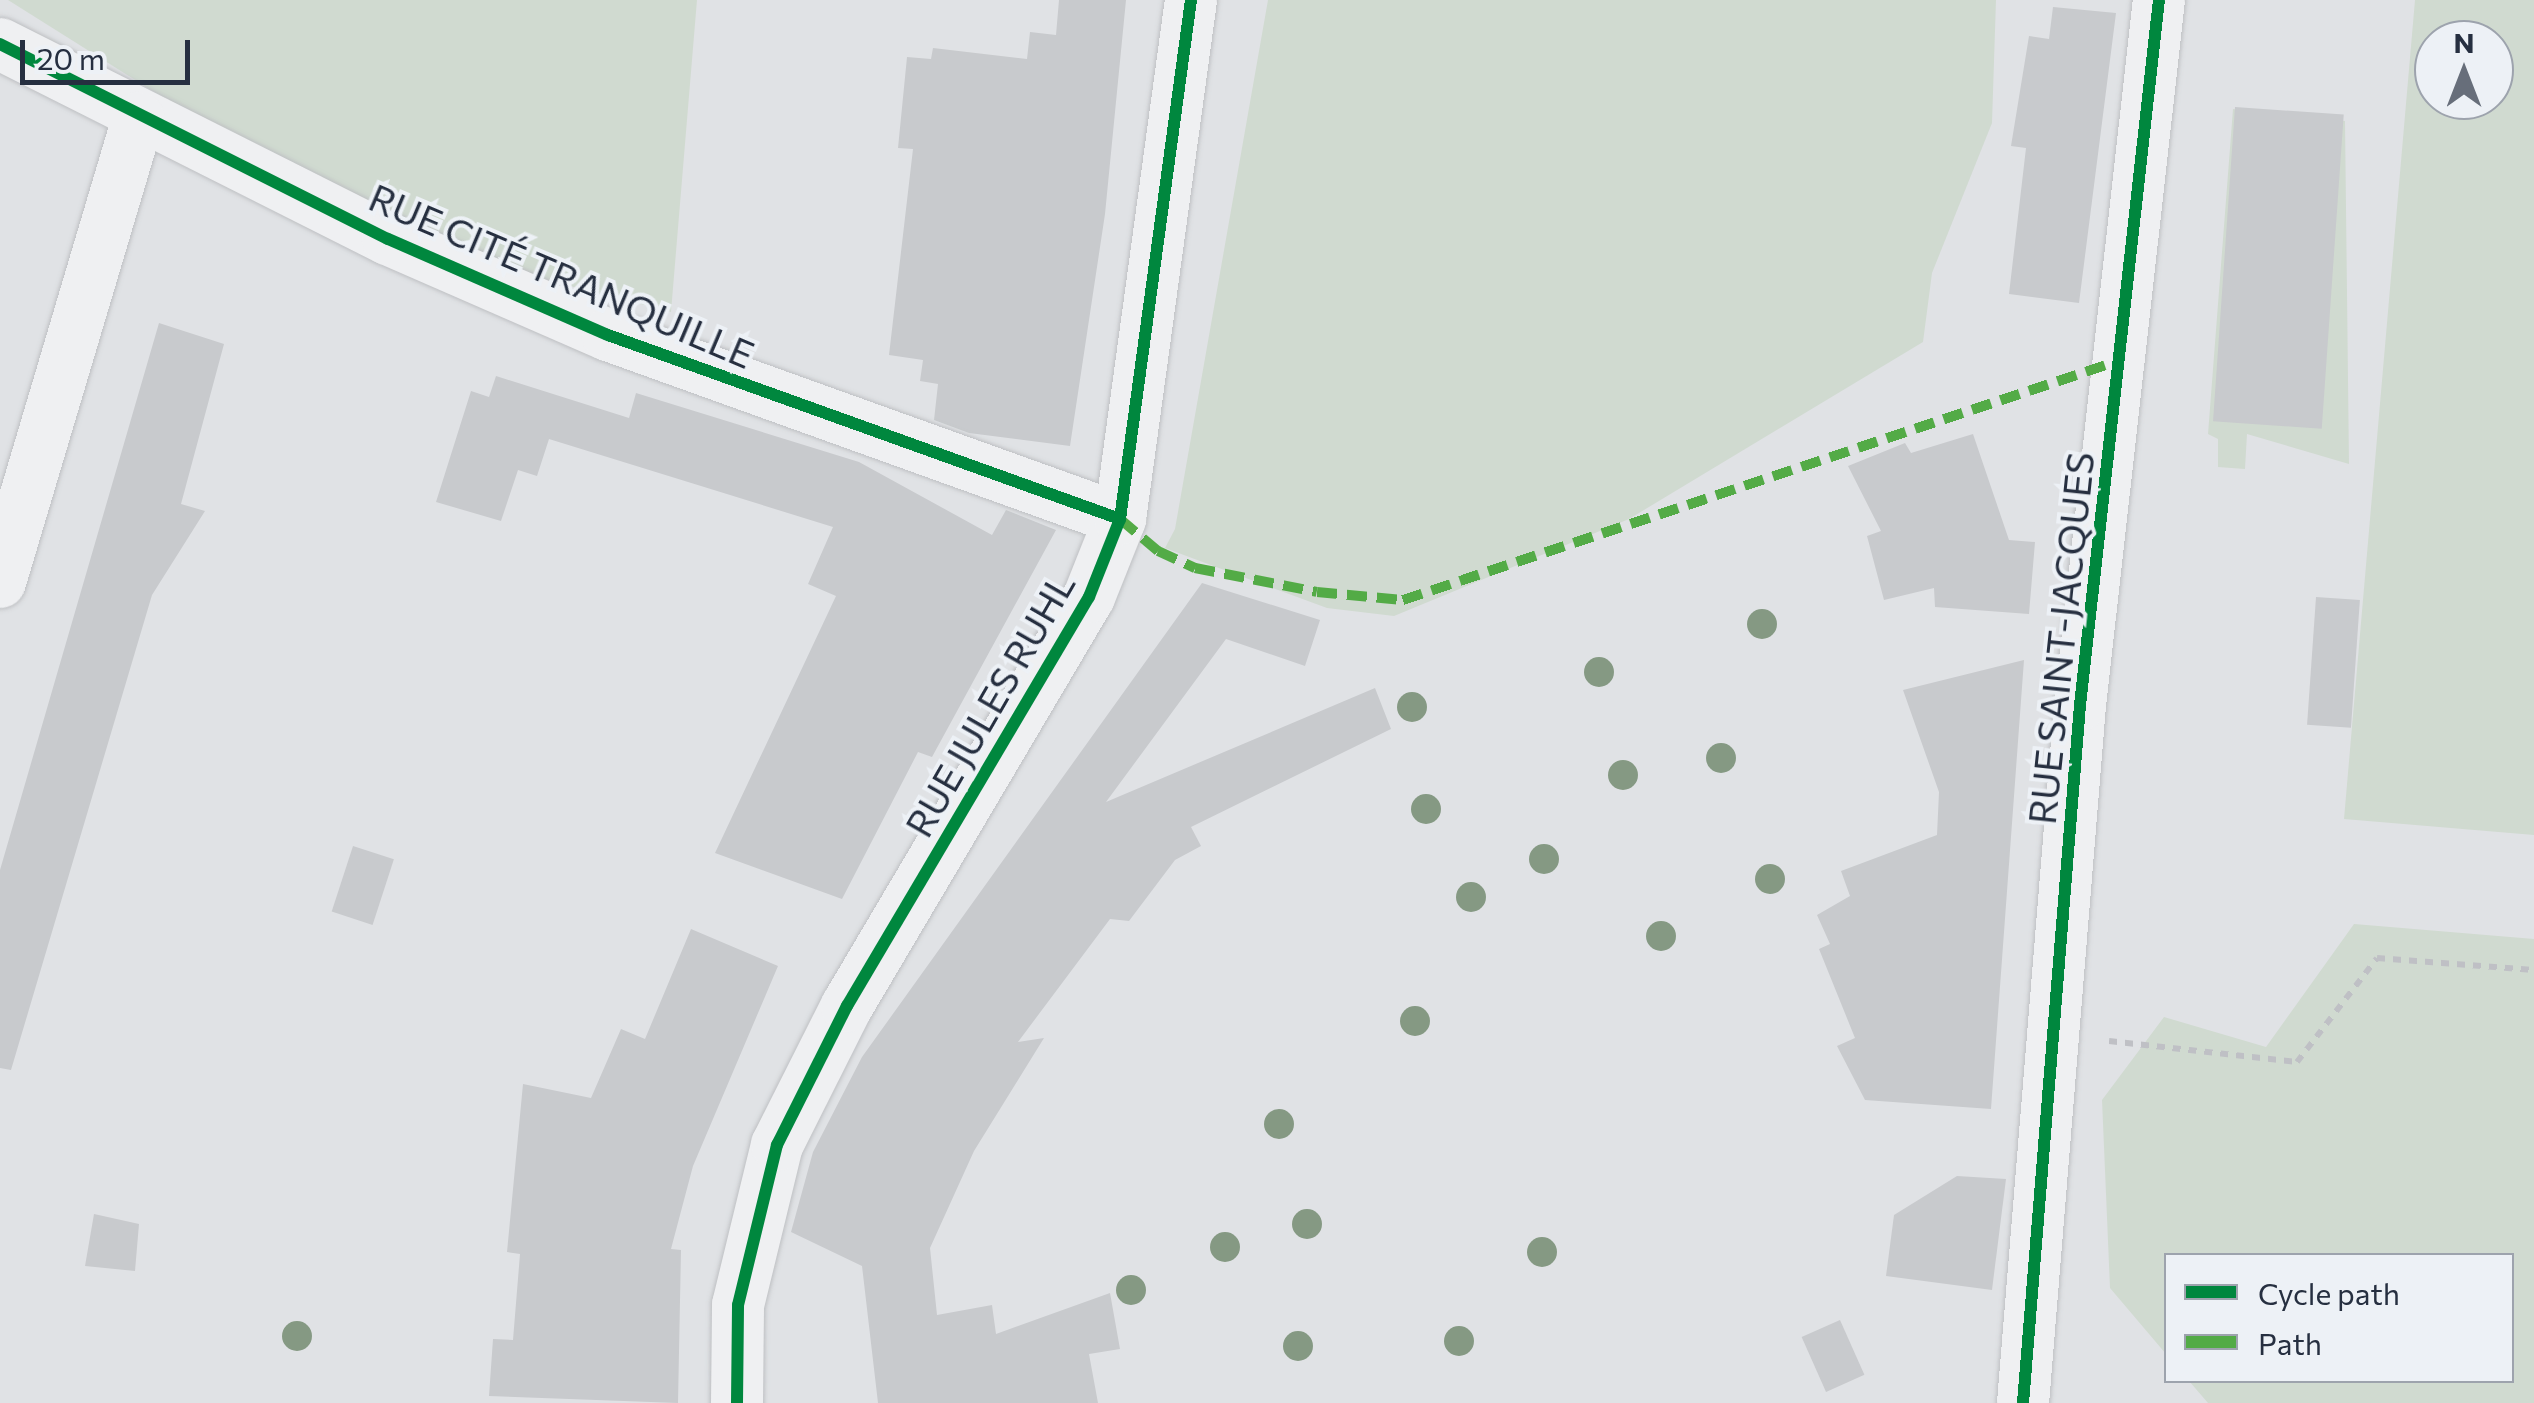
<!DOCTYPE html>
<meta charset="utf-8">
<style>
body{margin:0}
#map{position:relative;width:2534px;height:1403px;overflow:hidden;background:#e0e2e5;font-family:Commissioner,sans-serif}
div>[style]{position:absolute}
.green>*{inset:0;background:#d0dad0}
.building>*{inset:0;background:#c8cacd;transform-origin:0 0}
.path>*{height:6px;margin-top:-3px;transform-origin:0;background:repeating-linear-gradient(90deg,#bfc0c5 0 8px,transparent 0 16px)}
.roads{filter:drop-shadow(0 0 2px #bec0c3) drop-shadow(0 0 2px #bec0c3)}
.street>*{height:52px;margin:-26px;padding:0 26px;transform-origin:26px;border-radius:26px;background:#eff0f2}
.quiet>*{height:10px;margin-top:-5px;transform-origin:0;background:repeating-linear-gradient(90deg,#53ab46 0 20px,transparent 0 30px)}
.cycleway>*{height:12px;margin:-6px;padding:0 6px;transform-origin:6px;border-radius:6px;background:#00873e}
.trees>*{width:30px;height:30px;margin:-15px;border-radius:50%;background:#859983}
span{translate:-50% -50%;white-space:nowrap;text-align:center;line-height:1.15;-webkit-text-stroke:8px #edf1f6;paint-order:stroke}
.street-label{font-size:38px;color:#262f40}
.legend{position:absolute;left:2164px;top:1253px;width:350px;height:130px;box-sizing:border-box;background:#edf1f6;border:2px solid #9da3ad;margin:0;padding:12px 18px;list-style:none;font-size:30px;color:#262f40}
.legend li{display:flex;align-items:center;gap:20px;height:50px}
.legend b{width:50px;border:2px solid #9da3ad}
.north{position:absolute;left:2414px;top:20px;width:100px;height:100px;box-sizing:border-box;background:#edf1f6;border:2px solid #9da3ad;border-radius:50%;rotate:0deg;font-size:28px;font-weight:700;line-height:40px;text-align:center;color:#262f40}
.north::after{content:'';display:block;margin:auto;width:35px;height:45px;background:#676e7a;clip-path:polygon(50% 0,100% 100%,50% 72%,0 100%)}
.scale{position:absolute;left:20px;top:40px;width:170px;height:45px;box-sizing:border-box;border:5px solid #262f40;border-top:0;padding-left:12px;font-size:30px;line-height:35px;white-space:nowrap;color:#262f40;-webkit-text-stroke:8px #edf1f6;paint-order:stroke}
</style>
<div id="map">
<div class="green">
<div style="clip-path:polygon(8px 0,697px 0,671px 312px,388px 239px)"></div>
<div style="clip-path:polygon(1268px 0,1996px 0,1992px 123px,1932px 273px,1923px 342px,1629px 519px,1394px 616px,1327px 608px,1165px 548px,1175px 529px)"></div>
<div style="clip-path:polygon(evenodd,2415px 0,2534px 0,2534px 835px,2344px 819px,2415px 0,2434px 40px,2494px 40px,2494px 100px,2434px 100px,2434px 40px)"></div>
<div style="clip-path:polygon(2233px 109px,2345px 121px,2349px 464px,2247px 434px,2245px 469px,2218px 467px,2218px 439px,2208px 434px)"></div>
<div style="clip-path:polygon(2354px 924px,2534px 939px,2534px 1403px,2208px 1403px,2189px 1381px,2512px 1380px,2512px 1256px,2166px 1256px,2166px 1354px,2110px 1288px,2102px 1100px,2164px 1017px,2266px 1047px)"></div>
</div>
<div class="building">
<div style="clip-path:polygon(1059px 0,1126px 0,1105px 214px,1070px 446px,969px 433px,934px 420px,938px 384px,920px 381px,923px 360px,889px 355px,913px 149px,898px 148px,907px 57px,931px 59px,933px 48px,1027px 59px,1030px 32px,1056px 35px)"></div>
<div style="clip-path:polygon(2053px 7px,2116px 13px,2079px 303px,2009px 294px,2026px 148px,2011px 146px,2029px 36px,2049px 39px)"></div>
<div style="left:2235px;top:107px;width:109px;height:315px;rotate:4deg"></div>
<div style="clip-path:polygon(159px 323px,224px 344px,181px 504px,205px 511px,152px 595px,11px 1070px,0 1068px,0 870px)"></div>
<div style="clip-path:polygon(496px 376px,629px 418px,636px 393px,859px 462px,992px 535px,1006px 510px,1056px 530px,932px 757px,918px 752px,842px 899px,715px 853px,836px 596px,808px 584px,833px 527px,549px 439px,537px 476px,518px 470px,501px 521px,436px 502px,471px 391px,489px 397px)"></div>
<div style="clip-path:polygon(1973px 434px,2009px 540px,2035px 542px,2029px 614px,1935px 607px,1934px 588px,1884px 600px,1867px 536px,1881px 531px,1848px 466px,1905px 443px,1911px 453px)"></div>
<div style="clip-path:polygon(1202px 583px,1320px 620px,1305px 666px,1226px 639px,1106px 802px,1375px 688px,1391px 729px,1191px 827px,1201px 846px,1175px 860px,1129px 921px,1110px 919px,1018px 1042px,1044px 1038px,974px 1151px,930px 1248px,937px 1315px,992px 1305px,996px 1334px,1110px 1293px,1120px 1349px,1089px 1354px,1098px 1403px,878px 1403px,862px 1266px,791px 1232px,813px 1152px,862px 1057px)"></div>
<div style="left:2316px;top:597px;width:44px;height:128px;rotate:4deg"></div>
<div style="clip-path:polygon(2024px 660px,1991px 1109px,1865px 1100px,1837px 1046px,1855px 1038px,1819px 949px,1830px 944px,1817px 915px,1850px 896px,1841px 871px,1937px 835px,1939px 792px,1903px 690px)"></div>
<div style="left:353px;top:846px;width:43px;height:69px;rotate:18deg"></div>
<div style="clip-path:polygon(691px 929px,778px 966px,693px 1166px,671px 1249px,681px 1250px,678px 1403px,489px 1396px,493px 1339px,513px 1340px,520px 1254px,507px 1252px,523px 1084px,591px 1098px,621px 1029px,645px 1039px)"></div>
<div style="clip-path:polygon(1957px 1176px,2006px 1179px,1992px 1290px,1886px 1276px,1894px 1215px)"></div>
<div style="clip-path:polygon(94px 1214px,139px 1224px,135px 1271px,85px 1266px)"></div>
<div style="left:1840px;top:1320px;width:60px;height:42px;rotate:66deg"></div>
</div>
<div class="path">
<div style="left:2109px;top:1041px;width:189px;rotate:6.4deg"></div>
<div style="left:2297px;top:1062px;width:131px;rotate:-52.4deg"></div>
<div style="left:2377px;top:958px;width:157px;rotate:4.4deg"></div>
</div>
<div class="roads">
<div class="street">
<div style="left:0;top:44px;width:434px;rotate:26.7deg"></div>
<div style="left:388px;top:239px;width:240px;rotate:23.6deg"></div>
<div style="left:608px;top:335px;width:544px;rotate:19.77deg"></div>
<div style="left:0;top:582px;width:484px;rotate:-73.4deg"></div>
<div style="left:737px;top:1403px;width:98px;rotate:-89.4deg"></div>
<div style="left:738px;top:1305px;width:165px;rotate:-76.3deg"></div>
<div style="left:777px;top:1145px;width:156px;rotate:-63.3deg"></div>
<div style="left:847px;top:1006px;width:475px;rotate:-59.4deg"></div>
<div style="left:1089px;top:597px;width:84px;rotate:-68.3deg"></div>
<div style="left:1120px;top:519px;width:524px;rotate:-82.21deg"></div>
<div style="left:2023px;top:1403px;width:700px;rotate:-85.33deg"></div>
<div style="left:2080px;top:705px;width:709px;rotate:-83.61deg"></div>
</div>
</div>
<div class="quiet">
<div style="left:1120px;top:519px;width:50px;rotate:40.1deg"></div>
<div style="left:1158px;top:551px;width:41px;rotate:24.7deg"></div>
<div style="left:1195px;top:568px;width:124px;rotate:11.1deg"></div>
<div style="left:1317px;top:592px;width:86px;rotate:5.3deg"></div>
<div style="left:1403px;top:600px;width:754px;rotate:-18.48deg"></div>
</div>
<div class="cycleway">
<div style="left:0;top:44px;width:434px;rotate:26.7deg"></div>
<div style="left:388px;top:239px;width:240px;rotate:23.6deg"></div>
<div style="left:608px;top:335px;width:544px;rotate:19.77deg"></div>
<div style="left:737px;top:1403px;width:98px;rotate:-89.4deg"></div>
<div style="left:738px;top:1305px;width:165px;rotate:-76.3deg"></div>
<div style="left:777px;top:1145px;width:156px;rotate:-63.3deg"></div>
<div style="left:847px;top:1006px;width:475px;rotate:-59.4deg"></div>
<div style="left:1089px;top:597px;width:84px;rotate:-68.3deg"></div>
<div style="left:1120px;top:519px;width:524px;rotate:-82.21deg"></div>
<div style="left:2023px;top:1403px;width:700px;rotate:-85.33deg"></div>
<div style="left:2080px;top:705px;width:709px;rotate:-83.61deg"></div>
</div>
<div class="trees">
<div style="left:1762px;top:624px"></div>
<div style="left:1599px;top:672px"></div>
<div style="left:1412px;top:707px"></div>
<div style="left:1721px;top:758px"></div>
<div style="left:1623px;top:775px"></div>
<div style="left:1426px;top:809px"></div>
<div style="left:1544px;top:859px"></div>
<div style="left:1770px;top:879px"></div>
<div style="left:1471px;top:897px"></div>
<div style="left:1661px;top:936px"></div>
<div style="left:1415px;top:1021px"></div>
<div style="left:1279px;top:1124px"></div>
<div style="left:1307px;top:1224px"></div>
<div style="left:1225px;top:1247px"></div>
<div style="left:1542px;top:1252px"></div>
<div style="left:1131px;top:1290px"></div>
<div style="left:297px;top:1336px"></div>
<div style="left:1459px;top:1341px"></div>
<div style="left:1298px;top:1346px"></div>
</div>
<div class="street-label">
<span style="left:562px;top:275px;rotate:23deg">RUE CITÉ TRANQUILLE</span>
<span style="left:2060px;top:638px;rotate:-84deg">RUE SAINT-JACQUES</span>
<span style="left:989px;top:704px;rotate:-60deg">RUE JULES RUHL</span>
</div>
<ul class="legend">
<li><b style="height:12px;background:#00873e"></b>Cycle path</li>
<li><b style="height:12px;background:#53ab46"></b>Path</li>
</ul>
<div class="north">N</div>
<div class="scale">20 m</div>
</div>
